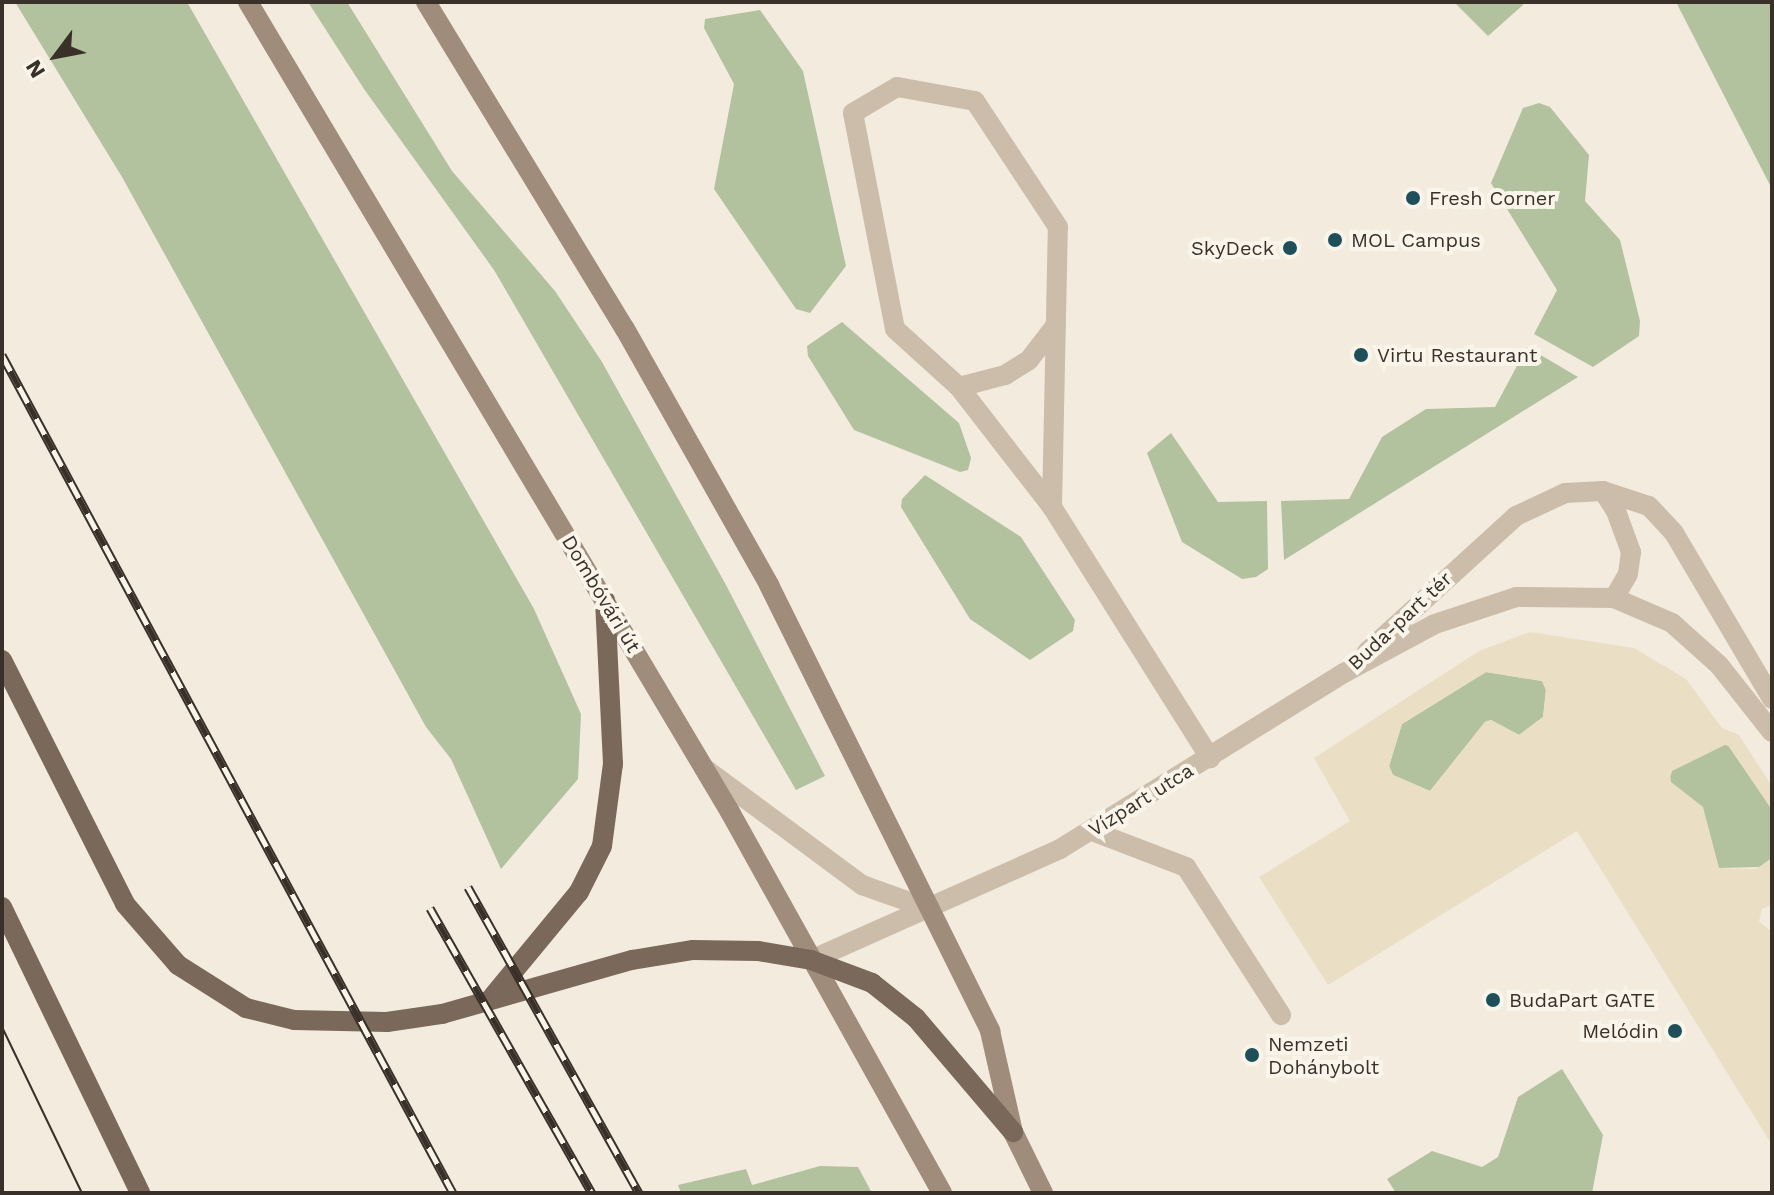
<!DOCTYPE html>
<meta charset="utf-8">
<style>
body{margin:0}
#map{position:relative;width:1774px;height:1195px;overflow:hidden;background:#f3ebde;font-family:"Work Sans",sans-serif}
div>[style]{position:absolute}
.green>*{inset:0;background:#b2c29e}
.plaza>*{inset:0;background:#eadec5}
.service>*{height:20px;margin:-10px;padding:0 10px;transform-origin:10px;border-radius:10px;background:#cbbdaa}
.minor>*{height:20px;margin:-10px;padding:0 10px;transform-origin:10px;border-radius:10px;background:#cbbdaa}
.secondary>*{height:20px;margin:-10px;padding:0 10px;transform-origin:10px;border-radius:10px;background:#9f8c7b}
.primary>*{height:20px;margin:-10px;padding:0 10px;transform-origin:10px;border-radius:10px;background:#7a695a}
.tram>*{height:2px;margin:-1px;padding:0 1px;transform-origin:1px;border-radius:1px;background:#383029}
.rail>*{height:9px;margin-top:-4.5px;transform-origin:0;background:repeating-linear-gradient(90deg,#faf5eb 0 18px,#383029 0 36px);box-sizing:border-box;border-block:2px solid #383029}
.dots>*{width:22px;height:22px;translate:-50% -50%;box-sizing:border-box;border:4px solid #faf5eb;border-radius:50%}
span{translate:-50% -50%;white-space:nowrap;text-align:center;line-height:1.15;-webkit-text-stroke:8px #faf5eb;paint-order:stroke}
.poi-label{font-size:20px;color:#383029}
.left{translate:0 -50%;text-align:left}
.right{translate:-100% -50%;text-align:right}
.street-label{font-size:20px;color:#383029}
.frame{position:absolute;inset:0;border:4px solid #383029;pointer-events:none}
.north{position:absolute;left:16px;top:16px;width:80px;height:80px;-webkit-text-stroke:6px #faf5eb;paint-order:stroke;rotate:238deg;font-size:22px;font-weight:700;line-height:32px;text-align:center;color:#383029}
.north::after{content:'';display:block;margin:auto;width:28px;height:36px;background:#383029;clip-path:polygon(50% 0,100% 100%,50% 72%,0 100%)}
</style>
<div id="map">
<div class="green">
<div style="clip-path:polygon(15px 2px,187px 2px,534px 609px,581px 714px,578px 779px,501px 869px,451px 759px,426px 727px,122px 177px)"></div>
<div style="clip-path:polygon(308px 2px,347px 2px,452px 171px,555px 291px,602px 362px,726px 585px,825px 776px,796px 790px,494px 270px,364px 89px)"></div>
<div style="clip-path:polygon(1454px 2px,1523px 2px,1523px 5px,1488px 36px)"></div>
<div style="clip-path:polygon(1676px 2px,1772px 2px,1772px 189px)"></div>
<div style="clip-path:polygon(760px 10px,803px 71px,846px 266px,810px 313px,796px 309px,714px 189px,734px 84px,704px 28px,705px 19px)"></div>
<div style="clip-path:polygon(1539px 103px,1550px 107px,1589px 155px,1585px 201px,1620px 240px,1640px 321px,1639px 336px,1593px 367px,1534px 334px,1557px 290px,1491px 183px,1523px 108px)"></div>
<div style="clip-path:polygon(842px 322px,959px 423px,971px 458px,968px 470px,960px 472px,854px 430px,808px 356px,807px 346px)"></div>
<div style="clip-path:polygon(1527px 347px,1578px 377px,1284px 560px,1281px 501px,1349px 499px,1382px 437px,1426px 409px,1495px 407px)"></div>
<div style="clip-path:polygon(1171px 433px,1218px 502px,1267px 501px,1268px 569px,1256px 577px,1242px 579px,1182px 542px,1147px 453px)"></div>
<div style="clip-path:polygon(925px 475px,1021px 537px,1075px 620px,1073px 631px,1030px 660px,970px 619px,901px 507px,902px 499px)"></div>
<div style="clip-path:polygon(1486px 672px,1542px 681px,1546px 690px,1543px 717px,1519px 735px,1491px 720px,1485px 722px,1430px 791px,1393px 775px,1389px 766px,1402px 724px)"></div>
<div style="clip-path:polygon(1724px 744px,1733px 748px,1772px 810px,1772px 858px,1760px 867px,1719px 868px,1669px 779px,1674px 766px)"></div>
<div style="clip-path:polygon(1562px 1069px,1603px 1135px,1592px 1193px,1396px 1193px,1387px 1179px,1432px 1151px,1482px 1167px,1498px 1157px,1518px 1097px)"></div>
<div style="clip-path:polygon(820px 1166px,858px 1167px,872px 1193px,681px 1193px,678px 1185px,746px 1169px,752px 1185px)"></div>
</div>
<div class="plaza">
<div style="clip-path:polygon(evenodd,1530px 632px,1634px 648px,1686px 679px,1722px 728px,1739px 735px,1772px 786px,1772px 810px,1727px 744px,1670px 772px,1671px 782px,1703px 807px,1719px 868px,1756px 869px,1772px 858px,1772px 905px,1762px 909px,1759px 921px,1772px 932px,1772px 1145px,1577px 831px,1328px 985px,1259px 877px,1350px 821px,1314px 758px,1479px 651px,1530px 632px,1486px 672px,1542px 681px,1546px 690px,1543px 717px,1519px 735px,1491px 720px,1485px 722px,1430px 791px,1393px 775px,1389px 766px,1402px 724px,1486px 672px)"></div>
</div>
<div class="service">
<div style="left:959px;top:387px;width:48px;rotate:-14.6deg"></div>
<div style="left:1005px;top:375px;width:28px;rotate:-32deg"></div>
<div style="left:1029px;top:360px;width:44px;rotate:-52.4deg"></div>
<div style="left:1052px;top:507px;width:280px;rotate:-88.8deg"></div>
<div style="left:1058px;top:227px;width:151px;rotate:-123.4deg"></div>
<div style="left:975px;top:101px;width:79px;rotate:-169.8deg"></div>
<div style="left:897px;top:87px;width:51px;rotate:149.4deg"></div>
<div style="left:853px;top:113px;width:220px;rotate:79deg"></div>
<div style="left:895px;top:329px;width:86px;rotate:42.2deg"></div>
<div style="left:959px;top:387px;width:152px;rotate:52.2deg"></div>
<div style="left:1052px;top:507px;width:297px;rotate:57.8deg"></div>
<div style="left:1092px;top:831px;width:101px;rotate:21deg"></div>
<div style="left:1186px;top:867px;width:176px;rotate:57.3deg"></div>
</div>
<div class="minor">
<div style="left:1603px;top:491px;width:24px;rotate:57deg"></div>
<div style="left:1616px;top:511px;width:44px;rotate:69.9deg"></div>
<div style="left:1631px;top:552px;width:22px;rotate:98deg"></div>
<div style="left:1628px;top:574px;width:28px;rotate:120deg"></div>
<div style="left:1367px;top:652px;width:202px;rotate:-42.4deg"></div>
<div style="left:1516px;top:516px;width:54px;rotate:-25.1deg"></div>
<div style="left:1565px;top:493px;width:38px;rotate:-3deg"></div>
<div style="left:1603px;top:491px;width:48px;rotate:18.1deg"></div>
<div style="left:1649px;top:506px;width:37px;rotate:47deg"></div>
<div style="left:1674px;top:533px;width:193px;rotate:59.4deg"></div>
<div style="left:704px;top:768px;width:197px;rotate:36.5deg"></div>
<div style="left:862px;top:885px;width:71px;rotate:19.7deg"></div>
<div style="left:811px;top:960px;width:273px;rotate:-24deg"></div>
<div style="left:1060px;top:849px;width:334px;rotate:-31.8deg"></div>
<div style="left:1344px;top:673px;width:103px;rotate:-28.3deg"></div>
<div style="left:1435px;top:624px;width:85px;rotate:-18.4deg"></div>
<div style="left:1516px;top:597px;width:98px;rotate:0.6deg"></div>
<div style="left:1614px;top:598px;width:63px;rotate:23.3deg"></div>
<div style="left:1672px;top:623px;width:63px;rotate:41.8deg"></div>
<div style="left:1719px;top:665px;width:85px;rotate:51.7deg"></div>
</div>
<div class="secondary">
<div style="left:248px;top:2px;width:943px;rotate:59.24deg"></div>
<div style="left:730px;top:812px;width:436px;rotate:60.9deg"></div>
<div style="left:426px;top:2px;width:383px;rotate:58.7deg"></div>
<div style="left:625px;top:329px;width:294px;rotate:60.6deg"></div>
<div style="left:769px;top:585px;width:498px;rotate:63.6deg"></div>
<div style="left:990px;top:1031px;width:104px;rotate:77.2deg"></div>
<div style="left:1013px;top:1132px;width:68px;rotate:63.8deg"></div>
</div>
<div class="primary">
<div style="left:2px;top:660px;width:273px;rotate:63.2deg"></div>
<div style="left:125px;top:904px;width:81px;rotate:49deg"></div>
<div style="left:178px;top:965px;width:80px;rotate:32.3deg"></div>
<div style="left:246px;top:1008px;width:49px;rotate:14deg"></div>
<div style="left:294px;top:1020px;width:93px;rotate:1.2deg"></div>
<div style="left:387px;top:1022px;width:56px;rotate:-8.3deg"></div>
<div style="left:442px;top:1014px;width:198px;rotate:-15.9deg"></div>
<div style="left:632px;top:960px;width:62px;rotate:-9.3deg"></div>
<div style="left:693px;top:950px;width:65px;rotate:0.9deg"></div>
<div style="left:758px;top:951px;width:54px;rotate:9.6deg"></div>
<div style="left:811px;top:960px;width:65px;rotate:20.7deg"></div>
<div style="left:872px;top:983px;width:56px;rotate:38.5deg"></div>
<div style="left:916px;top:1018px;width:150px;rotate:49.6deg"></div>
<div style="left:2px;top:907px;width:318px;rotate:64.2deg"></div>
<div style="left:493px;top:996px;width:135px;rotate:-50.4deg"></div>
<div style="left:579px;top:892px;width:51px;rotate:-63.4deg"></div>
<div style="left:602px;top:846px;width:83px;rotate:-82.4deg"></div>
<div style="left:613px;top:764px;width:164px;rotate:-92.8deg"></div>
</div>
<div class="tram">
<div style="left:2px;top:1027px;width:184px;rotate:64.3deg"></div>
</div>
<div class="rail">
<div style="left:2px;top:355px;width:952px;rotate:61.71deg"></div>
<div style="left:468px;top:887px;width:351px;rotate:60.8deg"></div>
<div style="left:430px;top:908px;width:328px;rotate:60.4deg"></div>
</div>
<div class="dots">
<div style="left:1413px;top:198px;background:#1f4f5a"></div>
<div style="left:1335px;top:240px;background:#1f4f5a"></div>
<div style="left:1290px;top:248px;background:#1f4f5a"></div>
<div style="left:1361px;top:355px;background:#1f4f5a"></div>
<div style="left:1493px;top:1000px;background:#1f4f5a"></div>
<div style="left:1675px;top:1031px;background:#1f4f5a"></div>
<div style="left:1252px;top:1055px;background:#1f4f5a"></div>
</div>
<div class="poi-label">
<span class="left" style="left:1429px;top:198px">Fresh Corner</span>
<span class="left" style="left:1351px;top:240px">MOL Campus</span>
<span class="right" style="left:1274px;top:248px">SkyDeck</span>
<span class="left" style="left:1377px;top:355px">Virtu Restaurant</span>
<span class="left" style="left:1509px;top:1000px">BudaPart GATE</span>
<span class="right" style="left:1659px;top:1031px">Melódin</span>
<span class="left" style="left:1268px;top:1056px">Nemzeti<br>Dohánybolt</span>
</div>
<div class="street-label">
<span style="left:601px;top:594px;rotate:59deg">Dombóvári út</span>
<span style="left:1400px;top:621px;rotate:-43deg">Buda-part tér</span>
<span style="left:1141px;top:800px;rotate:-32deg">Vízpart utca</span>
</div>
<div class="frame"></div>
<div class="north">N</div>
</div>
